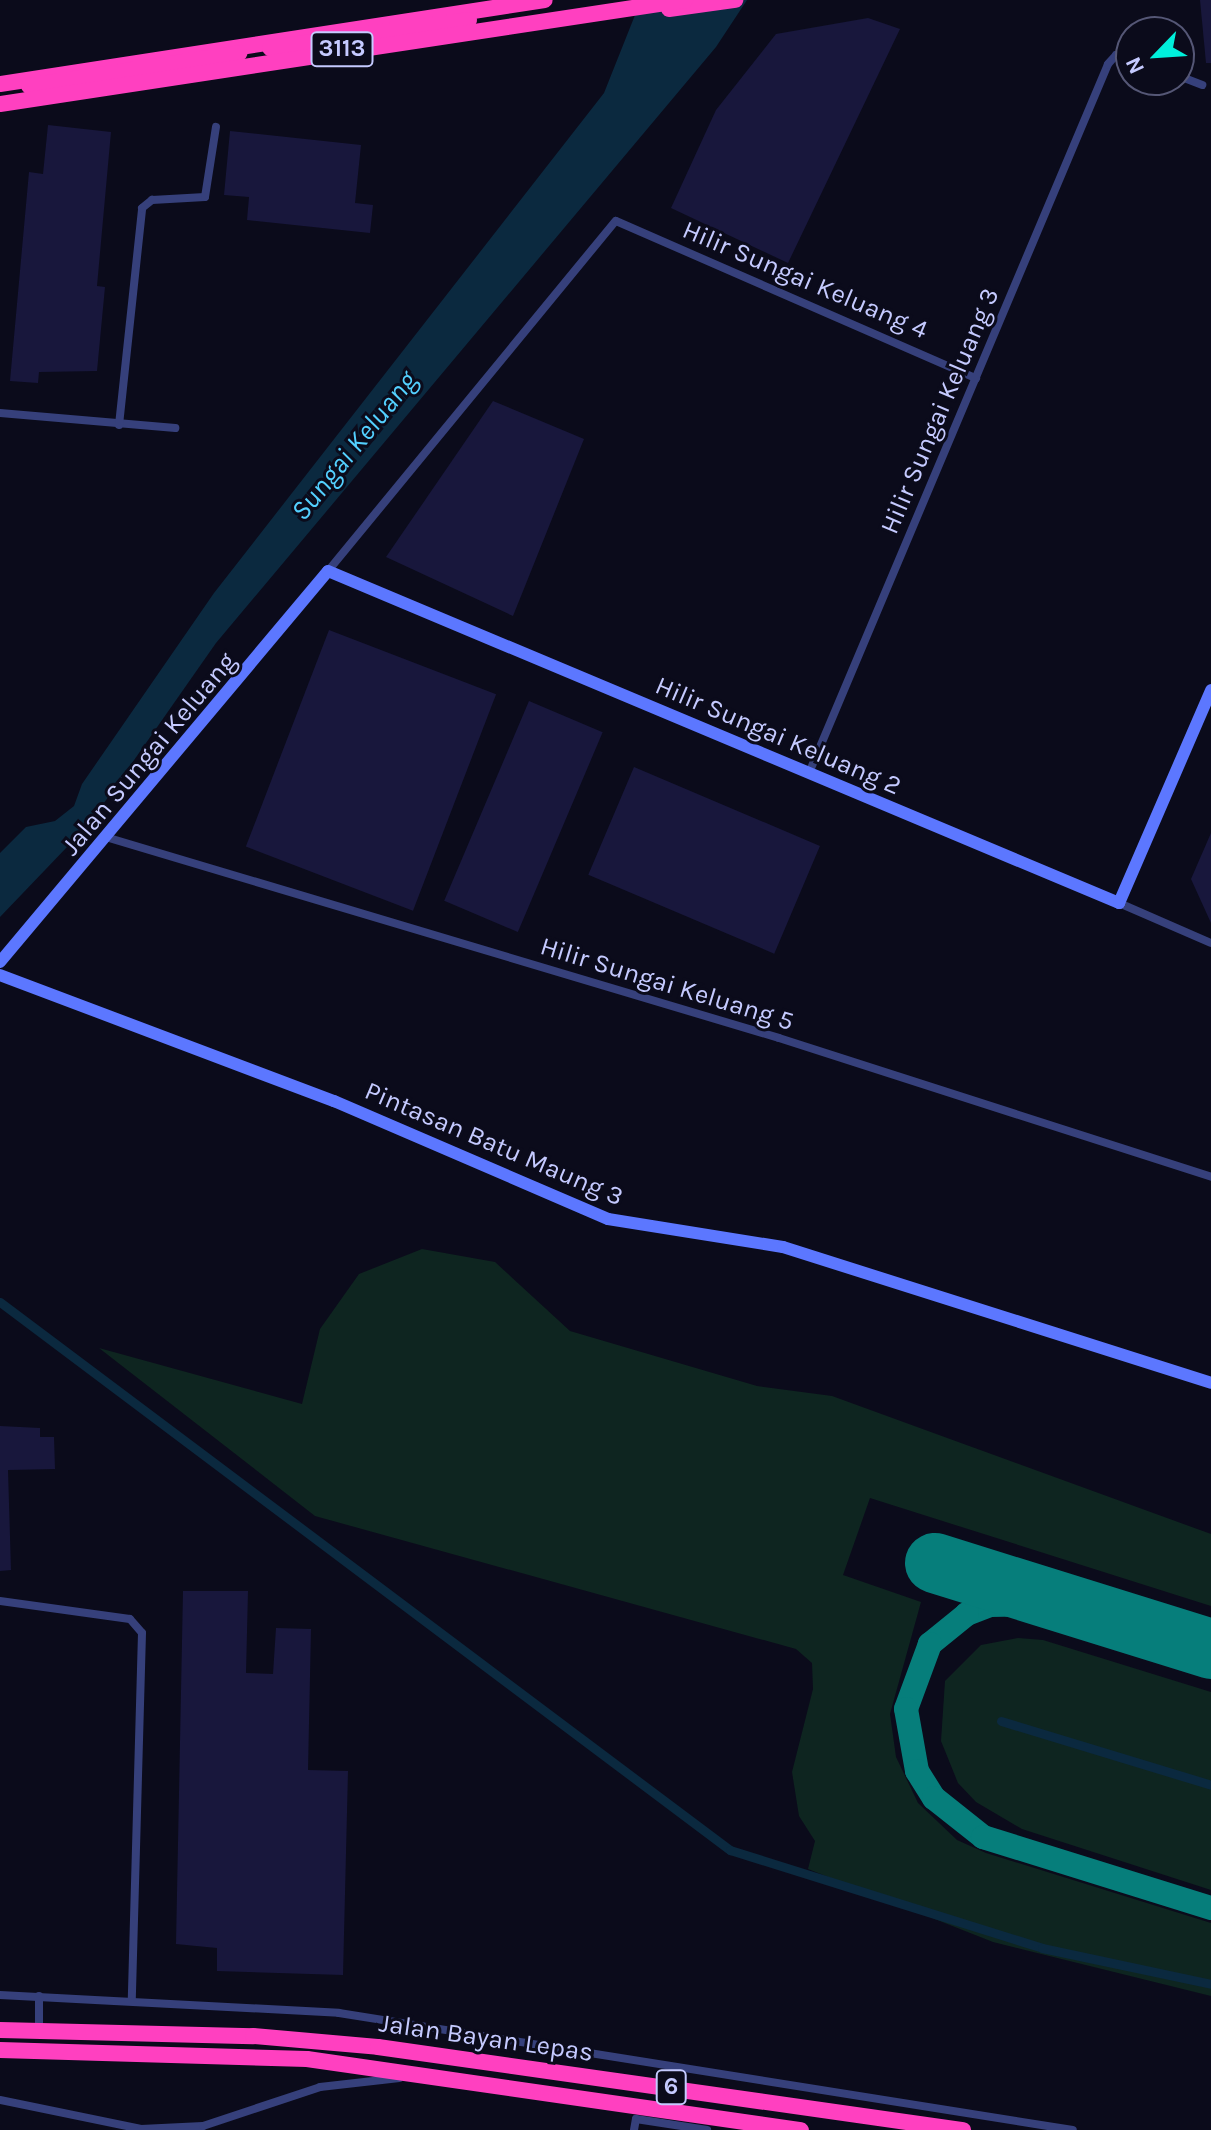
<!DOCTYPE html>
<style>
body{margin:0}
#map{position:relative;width:1211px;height:2130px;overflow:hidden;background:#0b0b1b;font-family:Karla,sans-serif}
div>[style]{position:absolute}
.green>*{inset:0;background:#0e2520}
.water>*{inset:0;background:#0b293f}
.canal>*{height:9px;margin:-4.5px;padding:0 4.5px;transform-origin:4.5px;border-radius:4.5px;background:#0b293f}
.taxiway>*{height:24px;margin:-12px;padding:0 12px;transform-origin:12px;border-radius:12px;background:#067e7b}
.runway>*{height:60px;margin:-30px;padding:0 30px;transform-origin:30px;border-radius:30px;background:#067e7b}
.building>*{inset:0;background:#18173c;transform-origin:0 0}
.street>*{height:8px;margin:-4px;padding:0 4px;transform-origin:4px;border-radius:4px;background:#36407b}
.secondary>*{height:12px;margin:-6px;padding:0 6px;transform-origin:6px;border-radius:6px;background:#5c77ff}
.highway>*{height:16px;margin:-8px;padding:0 8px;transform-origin:8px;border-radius:8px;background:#ff40c0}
.highway-bridge>*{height:16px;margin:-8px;padding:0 8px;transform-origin:8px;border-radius:8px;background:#ff40c0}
span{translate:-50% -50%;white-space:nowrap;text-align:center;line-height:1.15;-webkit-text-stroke:6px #0b0b1b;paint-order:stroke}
.shield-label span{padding:2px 6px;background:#0b0b1b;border:2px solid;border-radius:6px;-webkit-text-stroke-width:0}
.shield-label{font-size:24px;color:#c5caff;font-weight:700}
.street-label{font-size:26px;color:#c5caff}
.water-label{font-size:28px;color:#53d0ff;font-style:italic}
.north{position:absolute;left:1115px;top:16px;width:80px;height:80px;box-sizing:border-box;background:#0b0b1b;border:2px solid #555776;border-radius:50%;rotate:245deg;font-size:22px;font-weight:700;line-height:32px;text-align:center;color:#c5caff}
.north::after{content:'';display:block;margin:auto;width:28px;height:36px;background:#00f0db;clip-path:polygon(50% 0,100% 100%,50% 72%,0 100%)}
</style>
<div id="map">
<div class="green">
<div style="clip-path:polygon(422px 1249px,495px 1262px,570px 1331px,757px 1386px,832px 1396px,1211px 1534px,1211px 1606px,870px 1498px,843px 1575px,921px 1602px,890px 1714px,896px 1757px,918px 1803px,957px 1840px,986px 1853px,1211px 1923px,1211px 1996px,993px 1942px,808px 1869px,815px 1841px,799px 1816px,792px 1772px,813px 1689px,812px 1663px,796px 1649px,315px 1516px,99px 1348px,302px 1404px,320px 1329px,359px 1274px)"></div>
<div style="clip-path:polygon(1018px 1638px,1043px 1640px,1211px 1692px,1211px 1890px,1022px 1829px,976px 1802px,958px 1783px,941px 1741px,945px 1681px,981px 1645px)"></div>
</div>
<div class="water">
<div style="clip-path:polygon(641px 0,747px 0,716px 47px,216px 643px,90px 823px,0 917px,0 853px,26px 827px,55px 821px,74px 806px,82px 784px,214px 593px,604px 93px)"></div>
</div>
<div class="canal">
<div style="left:0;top:1302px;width:913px;rotate:36.9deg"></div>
<div style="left:730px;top:1850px;width:327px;rotate:17.4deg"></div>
<div style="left:1042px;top:1948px;width:173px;rotate:12deg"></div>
<div style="left:1001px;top:1721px;width:220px;rotate:16.9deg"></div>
</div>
<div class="taxiway">
<div style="left:1069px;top:1604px;width:79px;rotate:179.3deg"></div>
<div style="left:990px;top:1605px;width:25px;rotate:159deg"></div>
<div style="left:967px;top:1614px;width:48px;rotate:141deg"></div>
<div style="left:930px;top:1644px;width:69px;rotate:110.3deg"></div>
<div style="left:906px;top:1709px;width:63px;rotate:79.9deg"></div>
<div style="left:917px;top:1771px;width:32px;rotate:58deg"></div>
<div style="left:934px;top:1798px;width:63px;rotate:38.5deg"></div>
<div style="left:983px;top:1837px;width:239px;rotate:17.3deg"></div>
</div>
<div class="runway">
<div style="left:935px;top:1563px;width:289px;rotate:17.3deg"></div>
</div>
<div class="building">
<div style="clip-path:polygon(1200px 0,1211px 0,1211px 63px,1206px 63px)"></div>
<div style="clip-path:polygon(868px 18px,900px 29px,788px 263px,671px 208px,716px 110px,776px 34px)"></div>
<div style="clip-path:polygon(48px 125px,111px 132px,97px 286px,105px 287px,97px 371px,39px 372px,38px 383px,10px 381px,29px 172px,43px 174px)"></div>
<div style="clip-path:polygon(230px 131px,361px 145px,355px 203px,373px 205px,370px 233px,247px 220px,249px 197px,224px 195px)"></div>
<div style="clip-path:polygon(493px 401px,584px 439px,513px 616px,386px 557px)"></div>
<div style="left:329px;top:630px;width:179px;height:232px;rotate:21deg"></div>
<div style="left:529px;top:701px;width:80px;height:217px;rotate:23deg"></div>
<div style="left:634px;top:767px;width:202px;height:117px;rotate:23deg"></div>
<div style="clip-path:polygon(1211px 833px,1211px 923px,1191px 879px)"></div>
<div style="clip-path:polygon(0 1426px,40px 1428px,40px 1437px,54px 1437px,55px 1469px,8px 1470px,11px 1570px,0 1571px)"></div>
<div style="clip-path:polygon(183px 1591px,248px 1591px,246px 1673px,273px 1674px,276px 1628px,311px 1629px,308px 1770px,348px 1771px,343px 1975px,217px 1971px,217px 1948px,176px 1944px)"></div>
</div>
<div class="street">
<div style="left:1179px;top:76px;width:25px;rotate:21deg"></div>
<div style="left:0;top:413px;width:176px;rotate:4.9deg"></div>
<div style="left:119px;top:425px;width:218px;rotate:-83.9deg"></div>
<div style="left:142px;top:208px;width:13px;rotate:-39deg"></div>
<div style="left:152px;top:200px;width:53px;rotate:-3.2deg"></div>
<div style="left:205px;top:197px;width:71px;rotate:-81.1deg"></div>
<div style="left:328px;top:571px;width:453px;rotate:-50.6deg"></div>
<div style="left:616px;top:221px;width:393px;rotate:23.6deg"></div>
<div style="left:809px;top:773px;width:769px;rotate:-67.13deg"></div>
<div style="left:1108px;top:64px;width:12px;rotate:-48deg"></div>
<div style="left:1116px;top:55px;width:15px;rotate:8deg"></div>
<div style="left:109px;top:838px;width:699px;rotate:16.62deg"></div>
<div style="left:779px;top:1038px;width:454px;rotate:17.8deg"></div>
<div style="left:1119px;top:903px;width:100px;rotate:23.5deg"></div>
<div style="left:0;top:1601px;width:131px;rotate:7.9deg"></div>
<div style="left:130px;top:1619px;width:18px;rotate:49deg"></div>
<div style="left:142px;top:1633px;width:366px;rotate:91.6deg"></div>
<div style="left:0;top:1995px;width:339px;rotate:3deg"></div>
<div style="left:339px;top:2013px;width:743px;rotate:9.06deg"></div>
<div style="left:39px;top:2031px;width:35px;rotate:-90deg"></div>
<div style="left:0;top:2100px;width:144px;rotate:11.6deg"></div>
<div style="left:141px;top:2129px;width:62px;rotate:-2.8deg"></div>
<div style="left:203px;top:2126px;width:123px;rotate:-18.4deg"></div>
<div style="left:320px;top:2087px;width:80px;rotate:-6.5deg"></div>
<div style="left:634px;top:2130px;width:11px;rotate:-80deg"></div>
<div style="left:636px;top:2119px;width:72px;rotate:8.8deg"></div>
</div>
<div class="secondary">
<div style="left:0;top:962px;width:510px;rotate:-50.01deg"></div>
<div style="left:328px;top:571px;width:858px;rotate:22.77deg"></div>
<div style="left:1119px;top:903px;width:232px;rotate:-66.6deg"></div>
<div style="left:0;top:975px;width:357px;rotate:20.7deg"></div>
<div style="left:334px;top:1101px;width:298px;rotate:23.3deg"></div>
<div style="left:608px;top:1219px;width:177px;rotate:9.1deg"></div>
<div style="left:783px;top:1247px;width:449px;rotate:17.6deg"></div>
</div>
<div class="highway">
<div style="left:669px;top:9px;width:67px;rotate:-7.8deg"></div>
<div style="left:0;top:84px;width:551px;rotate:-8.76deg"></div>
<div style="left:0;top:2030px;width:253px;rotate:1.4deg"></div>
<div style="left:253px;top:2036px;width:125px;rotate:5deg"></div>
<div style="left:378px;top:2047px;width:591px;rotate:8.08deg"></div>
<div style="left:0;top:2050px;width:307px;rotate:1.7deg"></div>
<div style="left:307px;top:2059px;width:499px;rotate:8.2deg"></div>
</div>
<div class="highway-bridge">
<div style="left:270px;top:48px;width:201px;rotate:-8deg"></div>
<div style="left:29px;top:86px;width:213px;rotate:-8.9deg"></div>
<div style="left:0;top:104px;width:693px;rotate:-8.63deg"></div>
</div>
<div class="shield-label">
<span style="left:342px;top:49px">3113</span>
<span style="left:671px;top:2087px">6</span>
</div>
<div class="street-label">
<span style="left:805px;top:280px;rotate:23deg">Hilir Sungai Keluang 4</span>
<span style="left:940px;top:411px;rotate:-67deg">Hilir Sungai Keluang 3</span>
<span style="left:778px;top:736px;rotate:23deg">Hilir Sungai Keluang 2</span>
<span style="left:149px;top:754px;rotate:-50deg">Jalan Sungai Keluang</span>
<span style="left:667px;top:984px;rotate:17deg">Hilir Sungai Keluang 5</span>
<span style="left:494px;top:1144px;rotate:23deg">Pintasan Batu Maung 3</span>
<span style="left:486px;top:2038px;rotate:8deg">Jalan Bayan Lepas</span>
</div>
<div class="water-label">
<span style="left:354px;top:446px;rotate:-51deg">Sungai Keluang</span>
</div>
<div class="north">N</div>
</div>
